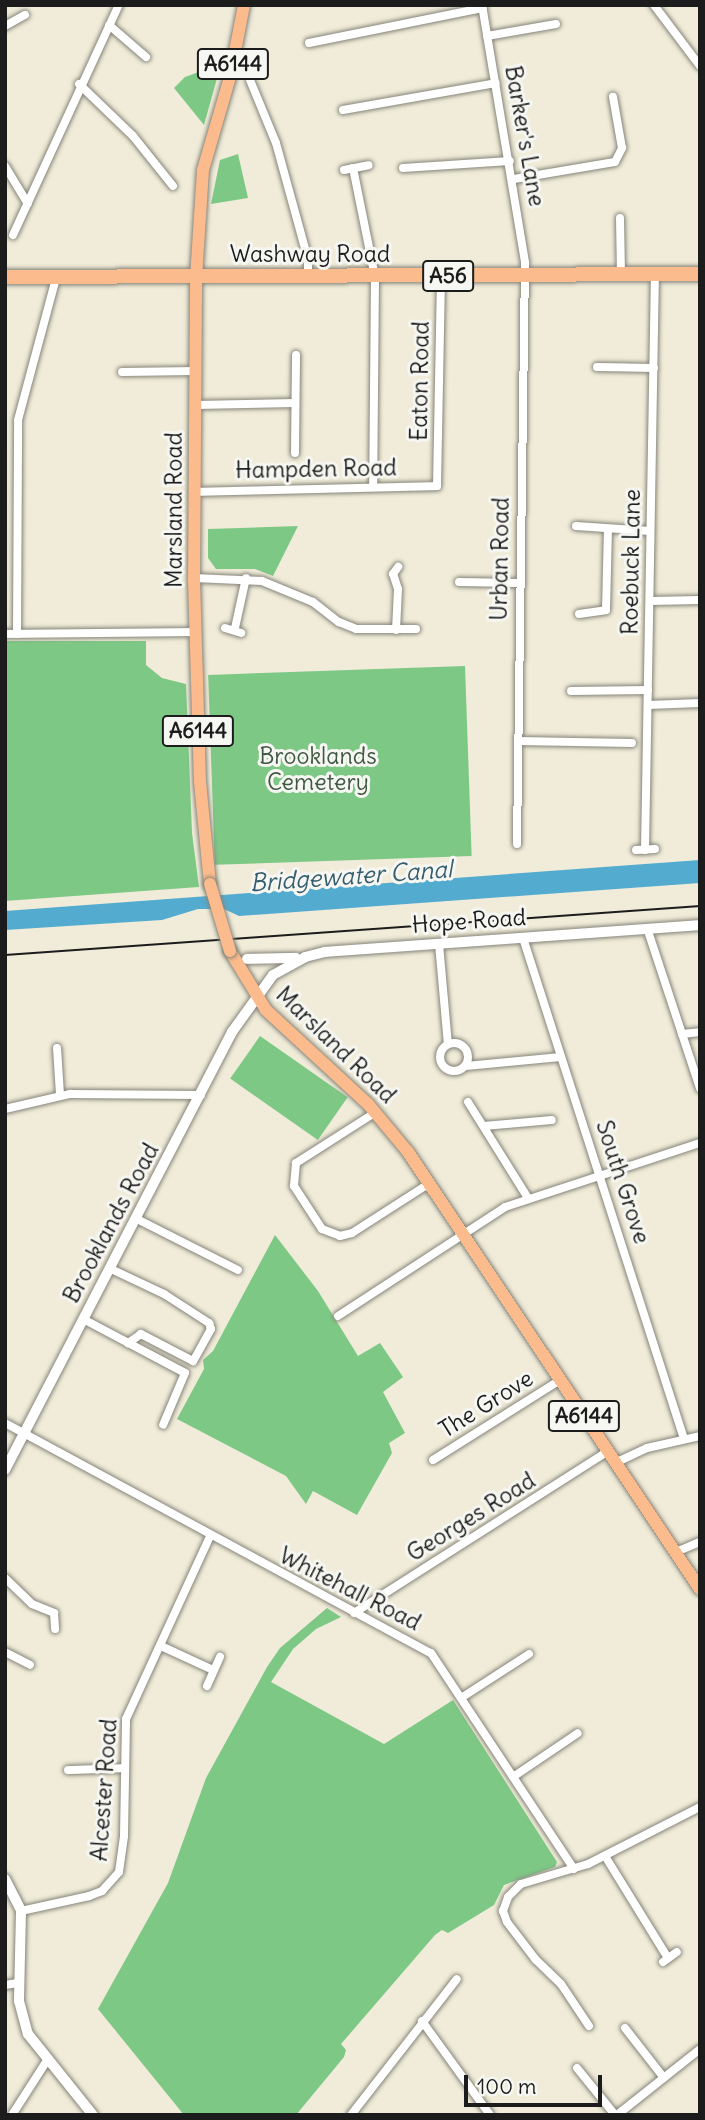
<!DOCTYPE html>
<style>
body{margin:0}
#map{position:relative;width:705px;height:2120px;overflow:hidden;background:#f0ecd9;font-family:Delius,sans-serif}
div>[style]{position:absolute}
.green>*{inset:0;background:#7ec886;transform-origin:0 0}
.water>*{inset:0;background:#53acd0}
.roads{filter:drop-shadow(0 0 2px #86847a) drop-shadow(0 0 2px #86847a)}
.minor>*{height:8px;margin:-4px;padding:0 4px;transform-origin:4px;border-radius:4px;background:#fff}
.minor>.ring{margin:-4px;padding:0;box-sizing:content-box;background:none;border:8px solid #fff;border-radius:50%}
.tertiary>*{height:10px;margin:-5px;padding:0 5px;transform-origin:5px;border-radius:5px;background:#fff}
.primary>*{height:12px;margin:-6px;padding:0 6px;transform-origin:6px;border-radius:6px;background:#fbbb8c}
.trunk>*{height:14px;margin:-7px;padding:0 7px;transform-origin:7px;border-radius:7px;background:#fbbb8c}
.tram>*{height:2px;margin:-1px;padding:0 1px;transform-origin:1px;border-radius:1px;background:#1c1c1c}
.bridges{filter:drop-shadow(0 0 2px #86847a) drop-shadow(0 0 2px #86847a)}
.primary-bridge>*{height:12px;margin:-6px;padding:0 6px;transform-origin:6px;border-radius:6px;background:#fbbb8c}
span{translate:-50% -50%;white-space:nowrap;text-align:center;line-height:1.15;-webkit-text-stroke:6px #f6f6f2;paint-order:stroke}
.shield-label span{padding:2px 5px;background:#f6f6f2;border:2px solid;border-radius:5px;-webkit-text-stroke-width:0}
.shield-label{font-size:21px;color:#1c1c1c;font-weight:700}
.street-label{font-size:23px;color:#1c1c1c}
.park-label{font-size:23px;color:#3e5841}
.water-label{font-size:24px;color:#355d6d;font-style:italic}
.frame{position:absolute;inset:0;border:7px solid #1c1c1c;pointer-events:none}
.scale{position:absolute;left:464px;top:2075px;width:138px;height:32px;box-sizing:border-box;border:4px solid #1c1c1c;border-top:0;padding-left:9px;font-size:21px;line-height:24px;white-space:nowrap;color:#1c1c1c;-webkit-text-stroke:5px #f6f6f2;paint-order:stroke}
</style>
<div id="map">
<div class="green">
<div style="clip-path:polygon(221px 64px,204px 125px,174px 88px,185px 77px)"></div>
<div style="clip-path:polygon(238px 154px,248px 198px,211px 204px,220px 160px)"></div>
<div style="clip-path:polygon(298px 526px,273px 576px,255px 569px,216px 569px,208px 558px,208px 529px)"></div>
<div style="clip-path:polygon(5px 641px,146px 641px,146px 665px,162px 678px,186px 684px,192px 833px,199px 887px,5px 901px)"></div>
<div style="left:465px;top:666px;width:190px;height:257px;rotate:88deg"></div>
<div style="left:260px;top:1036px;width:107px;height:52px;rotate:35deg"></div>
<div style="clip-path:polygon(275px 1235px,318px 1291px,358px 1356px,380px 1343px,403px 1377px,383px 1392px,405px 1433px,389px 1443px,392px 1453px,357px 1515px,313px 1491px,306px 1504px,286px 1476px,177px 1419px,204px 1369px,203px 1360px,213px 1351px)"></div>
<div style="clip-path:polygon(327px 1608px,341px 1617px,316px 1629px,293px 1649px,271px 1682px,384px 1744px,453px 1700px,557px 1862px,555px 1867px,504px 1885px,494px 1905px,448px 1933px,442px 1930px,435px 1935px,341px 2044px,346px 2050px,344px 2057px,296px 2115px,184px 2115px,98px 2009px,168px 1883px,206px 1778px,267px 1667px,280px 1648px)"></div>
</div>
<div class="water">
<div style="clip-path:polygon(700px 860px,700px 883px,239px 916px,224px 909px,198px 909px,162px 920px,5px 930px,5px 911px)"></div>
</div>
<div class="roads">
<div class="minor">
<div style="left:482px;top:5px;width:262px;rotate:80.5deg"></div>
<div style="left:525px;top:263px;width:581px;rotate:90.79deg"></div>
<div style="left:654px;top:5px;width:76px;rotate:53deg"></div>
<div style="left:109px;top:25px;width:49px;rotate:40.9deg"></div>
<div style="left:5px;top:26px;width:23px;rotate:-29deg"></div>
<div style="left:487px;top:36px;width:70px;rotate:-9.9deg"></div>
<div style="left:309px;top:43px;width:177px;rotate:-11.4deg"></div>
<div style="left:250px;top:80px;width:68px;rotate:67.6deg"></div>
<div style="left:276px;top:143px;width:120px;rotate:74.6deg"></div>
<div style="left:308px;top:259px;width:18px;rotate:90deg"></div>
<div style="left:79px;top:84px;width:75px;rotate:43.9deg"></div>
<div style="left:133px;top:136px;width:64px;rotate:51.3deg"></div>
<div style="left:343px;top:110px;width:155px;rotate:-10deg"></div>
<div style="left:5px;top:166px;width:44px;rotate:58.8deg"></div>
<div style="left:353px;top:168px;width:111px;rotate:78.6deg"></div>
<div style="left:375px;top:277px;width:210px;rotate:90.5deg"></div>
<div style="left:403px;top:168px;width:107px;rotate:-3.7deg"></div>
<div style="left:344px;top:170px;width:25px;rotate:-11deg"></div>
<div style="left:514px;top:179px;width:102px;rotate:-9.6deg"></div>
<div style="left:615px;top:162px;width:16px;rotate:-63deg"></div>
<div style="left:622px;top:148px;width:52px;rotate:-100deg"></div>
<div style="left:620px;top:218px;width:56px;rotate:89deg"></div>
<div style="left:13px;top:235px;width:253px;rotate:-65.3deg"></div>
<div style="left:597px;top:367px;width:57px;rotate:1deg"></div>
<div style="left:122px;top:372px;width:74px;rotate:-0.8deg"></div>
<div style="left:196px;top:405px;width:99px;rotate:-1.2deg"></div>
<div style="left:295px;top:453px;width:98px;rotate:-89.4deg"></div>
<div style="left:195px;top:492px;width:242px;rotate:-1.4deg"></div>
<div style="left:437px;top:486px;width:210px;rotate:-88.9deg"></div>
<div style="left:576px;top:526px;width:74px;rotate:3.9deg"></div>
<div style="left:194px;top:578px;width:68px;rotate:2.5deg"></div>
<div style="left:262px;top:581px;width:55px;rotate:22.4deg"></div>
<div style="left:313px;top:602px;width:33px;rotate:38deg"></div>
<div style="left:339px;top:622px;width:18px;rotate:22deg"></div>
<div style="left:356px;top:629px;width:60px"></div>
<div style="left:459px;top:582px;width:59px;rotate:1deg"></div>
<div style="left:650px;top:601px;width:50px;rotate:-1.1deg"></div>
<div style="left:579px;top:614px;width:27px;rotate:-8deg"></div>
<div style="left:606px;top:610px;width:80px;rotate:-88.6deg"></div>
<div style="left:225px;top:628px;width:17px;rotate:17deg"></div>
<div style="left:235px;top:628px;width:51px;rotate:-77.6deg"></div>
<div style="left:396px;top:630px;width:41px;rotate:-87.2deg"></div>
<div style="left:398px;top:589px;width:16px;rotate:-108deg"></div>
<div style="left:393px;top:574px;width:9px;rotate:-54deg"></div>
<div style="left:5px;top:634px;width:190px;rotate:-0.6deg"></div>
<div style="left:17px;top:634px;width:214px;rotate:-89.7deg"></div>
<div style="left:18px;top:420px;width:147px;rotate:-75deg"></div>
<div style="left:571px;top:691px;width:77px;rotate:-0.7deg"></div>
<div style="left:648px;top:705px;width:52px;rotate:-2.2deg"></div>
<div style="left:518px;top:741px;width:114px;rotate:1deg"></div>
<div style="left:636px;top:850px;width:19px;rotate:-3deg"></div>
<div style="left:645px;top:850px;width:576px;rotate:-89.01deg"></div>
<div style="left:647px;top:928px;width:169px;rotate:71.7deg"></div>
<div style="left:523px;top:938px;width:526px;rotate:72.18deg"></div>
<div style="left:439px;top:944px;width:100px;rotate:84.9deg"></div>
<div style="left:682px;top:1034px;width:18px;rotate:-6deg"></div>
<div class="ring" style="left:440px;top:1043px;width:20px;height:20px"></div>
<div style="left:57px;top:1048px;width:47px;rotate:86.3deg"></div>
<div style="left:466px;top:1066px;width:95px;rotate:-5.4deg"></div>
<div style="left:468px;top:1102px;width:113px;rotate:58deg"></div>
<div style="left:5px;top:1109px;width:67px;rotate:-13deg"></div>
<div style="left:70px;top:1094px;width:131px;rotate:0.4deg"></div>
<div style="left:376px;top:1112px;width:95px;rotate:147.5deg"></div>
<div style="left:296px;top:1163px;width:23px;rotate:95deg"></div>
<div style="left:294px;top:1186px;width:51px;rotate:56.9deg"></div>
<div style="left:322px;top:1229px;width:19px;rotate:21deg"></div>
<div style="left:340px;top:1236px;width:12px;rotate:-14deg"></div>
<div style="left:352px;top:1233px;width:93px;rotate:-32.7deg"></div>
<div style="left:484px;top:1126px;width:68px;rotate:-5deg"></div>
<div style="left:137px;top:1219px;width:113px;rotate:26.8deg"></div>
<div style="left:111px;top:1269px;width:59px;rotate:25.3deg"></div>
<div style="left:164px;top:1294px;width:54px;rotate:32.8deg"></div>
<div style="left:209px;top:1323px;width:6px;rotate:72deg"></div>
<div style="left:211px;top:1329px;width:37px;rotate:119deg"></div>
<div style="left:193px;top:1361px;width:59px;rotate:-152.6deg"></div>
<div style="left:141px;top:1334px;width:16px;rotate:145deg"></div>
<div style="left:338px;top:1316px;width:199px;rotate:-33.1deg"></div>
<div style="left:505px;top:1207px;width:205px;rotate:-18.2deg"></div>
<div style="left:85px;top:1320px;width:113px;rotate:27.9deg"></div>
<div style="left:185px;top:1373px;width:56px;rotate:112.9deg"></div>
<div style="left:5px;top:1423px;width:484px;rotate:28.4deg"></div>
<div style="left:431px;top:1653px;width:259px;rotate:56.5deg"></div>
<div style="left:433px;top:1460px;width:150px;rotate:-32.2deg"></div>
<div style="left:615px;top:1463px;width:35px;rotate:-25deg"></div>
<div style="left:647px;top:1448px;width:54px;rotate:-12.8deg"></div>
<div style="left:676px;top:1552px;width:26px;rotate:-23deg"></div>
<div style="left:5px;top:1578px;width:37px;rotate:44deg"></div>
<div style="left:32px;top:1604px;width:24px;rotate:22deg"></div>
<div style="left:54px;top:1613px;width:16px;rotate:86deg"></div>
<div style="left:354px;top:1613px;width:301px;rotate:-32.5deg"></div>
<div style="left:161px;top:1646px;width:57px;rotate:24.8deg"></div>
<div style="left:5px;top:1652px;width:28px;rotate:27deg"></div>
<div style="left:207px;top:1686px;width:32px;rotate:-66deg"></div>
<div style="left:461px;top:1698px;width:81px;rotate:-32.9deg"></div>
<div style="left:68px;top:1770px;width:56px;rotate:-2deg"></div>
<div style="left:513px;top:1777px;width:78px;rotate:-34.1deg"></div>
<div style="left:605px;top:1856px;width:120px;rotate:58.3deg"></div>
<div style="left:21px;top:1911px;width:70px;rotate:-12.4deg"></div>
<div style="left:89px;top:1896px;width:14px;rotate:-21deg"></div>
<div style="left:102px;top:1891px;width:25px;rotate:-48deg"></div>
<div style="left:119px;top:1872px;width:36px;rotate:-82deg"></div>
<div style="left:124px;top:1836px;width:117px;rotate:-89deg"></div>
<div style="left:126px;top:1719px;width:201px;rotate:-65.3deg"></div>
<div style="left:663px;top:1962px;width:17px;rotate:-36deg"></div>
<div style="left:5px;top:1985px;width:13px;rotate:-9deg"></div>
<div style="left:422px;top:2021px;width:116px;rotate:54.1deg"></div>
<div style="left:589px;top:2026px;width:50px;rotate:-123.7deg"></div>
<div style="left:561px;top:1984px;width:35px;rotate:-136deg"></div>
<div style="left:536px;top:1960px;width:48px;rotate:-127.3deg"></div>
<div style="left:507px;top:1922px;width:12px;rotate:-110deg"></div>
<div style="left:503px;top:1911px;width:15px;rotate:-70deg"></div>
<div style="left:508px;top:1897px;width:18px;rotate:-45deg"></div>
<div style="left:521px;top:1884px;width:70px;rotate:-16.6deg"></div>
<div style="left:588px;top:1864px;width:126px;rotate:-27deg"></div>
<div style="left:625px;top:2028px;width:63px;rotate:52deg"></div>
<div style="left:577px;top:2068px;width:60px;rotate:51deg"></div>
<div style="left:12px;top:2115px;width:63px;rotate:-57.3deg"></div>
<div style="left:351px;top:2115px;width:172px;rotate:-52.1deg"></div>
<div style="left:617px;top:2115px;width:106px;rotate:-38.5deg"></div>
</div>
<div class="tertiary">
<div style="left:247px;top:959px;width:49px;rotate:-1.2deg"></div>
<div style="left:5px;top:1470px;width:493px;rotate:-62.6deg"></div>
<div style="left:232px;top:1032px;width:70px;rotate:-54.3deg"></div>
<div style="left:273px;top:975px;width:37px;rotate:-29deg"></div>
<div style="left:305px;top:957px;width:21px;rotate:-14deg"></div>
<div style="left:325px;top:952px;width:376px;rotate:-4.1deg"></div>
<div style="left:5px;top:1879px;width:36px;rotate:63deg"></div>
<div style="left:21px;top:1911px;width:90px;rotate:91.3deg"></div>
<div style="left:19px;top:2001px;width:34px;rotate:75deg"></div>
<div style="left:28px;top:2034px;width:104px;rotate:51.3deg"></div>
</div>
<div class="primary">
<div style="left:210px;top:884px;width:102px;rotate:-95.6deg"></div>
<div style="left:200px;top:782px;width:204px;rotate:-91.7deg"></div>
<div style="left:194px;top:578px;width:300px;rotate:-89.6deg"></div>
<div style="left:196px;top:278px;width:108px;rotate:-86.3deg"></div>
<div style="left:203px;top:170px;width:97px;rotate:-73.8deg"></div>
<div style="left:230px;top:77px;width:73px;rotate:-79deg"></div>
<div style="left:230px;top:951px;width:69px;rotate:58.6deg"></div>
<div style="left:266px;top:1010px;width:139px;rotate:42.7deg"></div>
<div style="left:368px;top:1104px;width:62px;rotate:50.2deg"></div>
<div style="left:408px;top:1152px;width:526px;rotate:56.25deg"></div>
</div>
<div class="trunk">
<div style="left:5px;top:277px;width:695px;rotate:-0.25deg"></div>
</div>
</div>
<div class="tram">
<div style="left:5px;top:955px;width:697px;rotate:-4.03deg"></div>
</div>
<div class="bridges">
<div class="primary-bridge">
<div style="left:210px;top:884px;width:70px;rotate:73.4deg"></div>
</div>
</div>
<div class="shield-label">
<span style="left:233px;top:64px">A6144</span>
<span style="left:448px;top:276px">A56</span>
<span style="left:198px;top:731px">A6144</span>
<span style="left:584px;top:1416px">A6144</span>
</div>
<div class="street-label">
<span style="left:525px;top:136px;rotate:80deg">Barker's Lane</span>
<span style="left:310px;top:254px">Washway Road</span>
<span style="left:420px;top:381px;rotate:-89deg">Eaton Road</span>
<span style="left:316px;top:469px;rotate:-1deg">Hampden Road</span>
<span style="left:174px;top:510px;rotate:-90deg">Marsland Road</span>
<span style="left:500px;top:559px;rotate:-89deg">Urban Road</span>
<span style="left:631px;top:562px;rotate:-89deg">Roebuck Lane</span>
<span style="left:469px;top:921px;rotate:-4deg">Hope Road</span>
<span style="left:336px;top:1045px;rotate:44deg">Marsland Road</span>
<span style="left:623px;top:1182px;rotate:72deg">South Grove</span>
<span style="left:111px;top:1223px;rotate:-62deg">Brooklands Road</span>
<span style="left:486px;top:1404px;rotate:-32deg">The Grove</span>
<span style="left:471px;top:1517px;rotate:-32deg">Georges Road</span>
<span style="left:350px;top:1589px;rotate:27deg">Whitehall Road</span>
<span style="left:104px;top:1790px;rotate:-86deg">Alcester Road</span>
</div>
<div class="park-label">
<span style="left:318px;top:769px">Brooklands<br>Cemetery</span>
</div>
<div class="water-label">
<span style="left:351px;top:876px;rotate:-4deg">Bridgewater Canal</span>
</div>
<div class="frame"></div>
<div class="scale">100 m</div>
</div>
